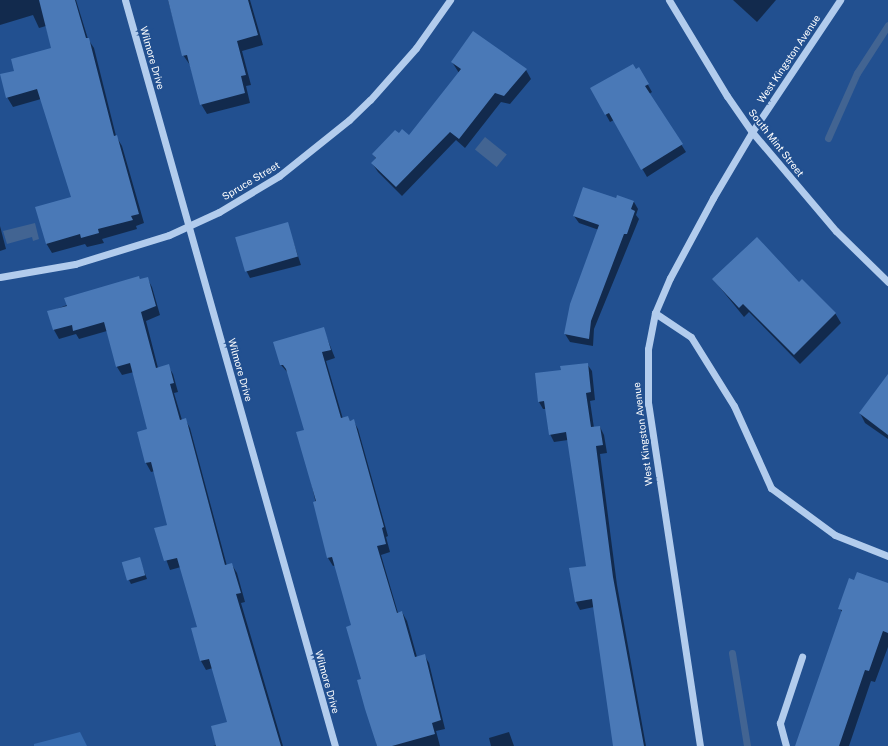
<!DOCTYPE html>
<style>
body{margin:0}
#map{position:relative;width:888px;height:746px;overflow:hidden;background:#225090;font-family:"Public Sans",sans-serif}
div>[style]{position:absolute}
.green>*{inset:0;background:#356aae}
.water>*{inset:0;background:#426492;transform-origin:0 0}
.shadow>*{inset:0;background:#0007}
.stream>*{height:7px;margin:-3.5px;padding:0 3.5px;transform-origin:3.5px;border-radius:3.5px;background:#426492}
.building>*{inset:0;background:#4a79b7;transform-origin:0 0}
.minor>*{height:7px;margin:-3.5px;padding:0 3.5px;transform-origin:3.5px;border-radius:3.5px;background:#b2cced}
span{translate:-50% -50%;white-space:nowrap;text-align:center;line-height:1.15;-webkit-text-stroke:4px #225090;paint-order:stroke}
.street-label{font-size:10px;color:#fff}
</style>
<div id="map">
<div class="green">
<div style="clip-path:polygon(80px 732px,87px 746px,34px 746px,34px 744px)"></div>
</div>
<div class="water">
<div style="left:485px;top:137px;width:28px;height:16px;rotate:39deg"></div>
<div style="clip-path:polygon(35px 223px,39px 239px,33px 241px,32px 237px,7px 244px,3px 231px)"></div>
</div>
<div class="shadow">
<div style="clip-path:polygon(0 0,76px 0,88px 39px,94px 48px,116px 136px,122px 146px,144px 223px,136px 226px,137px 229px,102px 239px,104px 243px,87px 247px,85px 244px,52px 253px,46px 243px,72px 197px,41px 99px,13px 107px,7px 97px,15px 71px,52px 49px,46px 26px,39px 28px,33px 15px,0 25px)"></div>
<div style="clip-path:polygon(168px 0,250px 0,263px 45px,242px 51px,251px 85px,246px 86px,250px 103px,207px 114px,201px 104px,190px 65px,183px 55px)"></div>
<div style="clip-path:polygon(733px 0,776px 0,757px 22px)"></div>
<div style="clip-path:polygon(473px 33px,526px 70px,531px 79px,510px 104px,501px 102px,465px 148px,456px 140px,402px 196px,378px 172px,372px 163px,376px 159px,373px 154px,399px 134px,409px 137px,459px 73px,452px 62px)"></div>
<div style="clip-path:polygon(639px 69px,652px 92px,649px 94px,686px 152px,647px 177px,614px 120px,610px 122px,591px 88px)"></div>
<div style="clip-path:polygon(617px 196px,634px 202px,638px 209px,636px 215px,639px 219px,594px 329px,593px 346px,570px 342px,565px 334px,599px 230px,579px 223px,574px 216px,616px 199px)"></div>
<div style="clip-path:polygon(287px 223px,301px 265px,250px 278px,246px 270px)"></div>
<div style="clip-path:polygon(0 226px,6px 249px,0 251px)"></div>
<div style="clip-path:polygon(139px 277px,141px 280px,147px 278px,152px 287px,160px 315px,146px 321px,158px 368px,168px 366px,173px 374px,178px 392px,174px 393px,182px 420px,185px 419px,190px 428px,227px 566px,232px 565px,237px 573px,245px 602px,241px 603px,283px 746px,213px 746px,217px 745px,228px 722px,213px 668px,206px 670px,201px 661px,192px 629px,198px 627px,181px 567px,170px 570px,155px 529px,168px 525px,155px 471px,151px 472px,146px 463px,138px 433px,148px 430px,134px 372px,122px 375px,117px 367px,107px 331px,79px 339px,76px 334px,59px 339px,54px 330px,49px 312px)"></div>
<div style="clip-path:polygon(713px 279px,799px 284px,835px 313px,841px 323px,800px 364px,749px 312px,744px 317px)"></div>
<div style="clip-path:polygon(323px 328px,335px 358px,326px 361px,343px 419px,348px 417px,350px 421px,353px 420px,358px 429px,388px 536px,386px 537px,390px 552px,381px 555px,398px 613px,402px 612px,407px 621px,417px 657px,424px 655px,429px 663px,445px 729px,436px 731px,440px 746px,377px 746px,352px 626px,336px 565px,333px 566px,328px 558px,310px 477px,305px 430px,288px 373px,281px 365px)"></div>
<div style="clip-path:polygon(587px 364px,592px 371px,595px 400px,590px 401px,594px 428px,600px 427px,604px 435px,607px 453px,600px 454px,617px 585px,646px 746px,614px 746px,594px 607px,580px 610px,576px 602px,571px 569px,587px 566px,568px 440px,554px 442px,550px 434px,546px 409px,543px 409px,539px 402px,562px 371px)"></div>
<div style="clip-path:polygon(888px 380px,888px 439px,865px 423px,860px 413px)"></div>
<div style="clip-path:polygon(139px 558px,147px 579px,131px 584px,129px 580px)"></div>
<div style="clip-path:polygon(888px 584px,888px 647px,875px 682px,871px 681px,849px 746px,798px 746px,842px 612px,839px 608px)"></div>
<div style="clip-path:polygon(509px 732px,514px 746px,491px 746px,489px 738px)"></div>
</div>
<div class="stream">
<div style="left:828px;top:138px;width:71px;rotate:-66deg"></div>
<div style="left:857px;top:73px;width:57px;rotate:-57.1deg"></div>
<div style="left:732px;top:653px;width:94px;rotate:80.8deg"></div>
</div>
<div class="building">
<div style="clip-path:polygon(39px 0,75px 0,86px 38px,89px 38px,114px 136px,117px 135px,139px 214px,131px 216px,133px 220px,98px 229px,99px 233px,81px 238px,80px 234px,46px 244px,35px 207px,71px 197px,37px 89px,6px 98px,0 74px,14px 71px,11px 59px,51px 48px)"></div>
<div style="clip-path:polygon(168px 0,248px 0,258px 35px,237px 41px,246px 75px,241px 76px,245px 93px,200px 105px,187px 55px,182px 56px)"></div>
<div style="clip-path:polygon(473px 31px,527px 69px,504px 96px,495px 93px,459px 139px,450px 132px,396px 187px,371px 163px,376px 158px,372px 154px,395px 130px,399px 133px,402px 129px,409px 135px,461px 69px,451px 62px)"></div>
<div style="clip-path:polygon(633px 64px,636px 69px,639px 67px,649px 84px,645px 86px,683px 144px,641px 170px,609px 113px,605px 115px,590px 88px)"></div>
<div style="clip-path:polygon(583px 187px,616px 198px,617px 195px,634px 201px,631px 209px,635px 211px,627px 234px,624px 234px,591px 321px,589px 339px,564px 334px,570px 304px,599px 225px,573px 216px)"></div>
<div style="left:288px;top:222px;width:36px;height:55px;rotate:74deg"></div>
<div style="clip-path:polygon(757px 237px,799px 282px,802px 279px,836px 313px,794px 355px,743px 304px,739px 308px,712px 279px)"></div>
<div style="clip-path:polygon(139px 276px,140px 279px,148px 277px,156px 306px,141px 312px,156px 368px,169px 364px,174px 383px,170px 384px,180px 420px,186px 418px,225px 565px,232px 563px,241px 593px,236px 594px,281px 746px,216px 746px,211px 726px,227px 722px,209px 659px,200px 661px,191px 628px,197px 627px,177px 558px,164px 561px,154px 528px,167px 525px,151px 462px,145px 463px,137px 432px,147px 429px,130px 363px,116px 367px,104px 322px,73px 331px,72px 325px,53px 330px,47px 311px,67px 306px,64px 298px)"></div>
<div style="clip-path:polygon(324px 327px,331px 350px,322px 352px,341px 418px,348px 416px,350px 421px,354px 419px,384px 527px,382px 528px,386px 544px,377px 546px,397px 613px,402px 611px,415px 657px,425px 654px,441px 720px,432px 723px,435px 734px,392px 746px,377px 746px,365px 709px,357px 680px,361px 679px,346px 627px,351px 625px,332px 557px,327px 558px,313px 502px,316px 501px,296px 432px,304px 430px,286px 369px,283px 365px,280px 365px,273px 342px)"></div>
<div style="clip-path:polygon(588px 363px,591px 392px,586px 393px,591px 427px,600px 426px,603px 445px,596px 446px,613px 577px,644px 746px,613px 746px,592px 599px,575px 602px,569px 568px,586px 566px,566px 432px,549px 435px,544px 401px,538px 402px,535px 373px,561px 370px,560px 366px)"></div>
<div style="clip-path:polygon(888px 374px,888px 435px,859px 413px)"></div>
<div style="left:140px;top:557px;width:19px;height:19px;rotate:74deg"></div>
<div style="clip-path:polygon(857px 572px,888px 583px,888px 633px,883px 631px,869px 671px,865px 670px,839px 746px,795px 746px,842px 610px,838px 609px,849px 578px,854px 580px)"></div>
</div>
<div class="minor">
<div style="left:125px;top:0;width:775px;rotate:74.28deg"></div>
<div style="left:669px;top:0;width:112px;rotate:58.9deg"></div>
<div style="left:727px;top:96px;width:44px;rotate:55.2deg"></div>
<div style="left:752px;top:132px;width:130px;rotate:49.7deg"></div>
<div style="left:836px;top:231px;width:73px;rotate:44.4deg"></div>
<div style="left:0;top:277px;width:76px;rotate:-9.8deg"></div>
<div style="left:75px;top:264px;width:98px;rotate:-17.1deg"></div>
<div style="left:169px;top:235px;width:55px;rotate:-24.7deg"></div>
<div style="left:219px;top:212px;width:70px;rotate:-31deg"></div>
<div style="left:279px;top:176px;width:90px;rotate:-38.7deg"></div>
<div style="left:349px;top:120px;width:29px;rotate:-44deg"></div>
<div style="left:370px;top:100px;width:69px;rotate:-48.5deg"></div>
<div style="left:416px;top:48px;width:59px;rotate:-54.7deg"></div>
<div style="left:655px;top:313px;width:43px;rotate:33.7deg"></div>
<div style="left:691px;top:337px;width:81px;rotate:58.1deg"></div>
<div style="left:734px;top:406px;width:90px;rotate:65.7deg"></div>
<div style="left:771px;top:488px;width:79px;rotate:36.3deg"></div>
<div style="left:835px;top:535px;width:57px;rotate:21.6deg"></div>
<div style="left:700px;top:746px;width:346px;rotate:-98.6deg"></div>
<div style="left:648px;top:404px;width:55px;rotate:-90deg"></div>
<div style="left:648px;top:349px;width:37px;rotate:-79deg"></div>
<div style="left:655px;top:313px;width:38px;rotate:-67deg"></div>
<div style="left:670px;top:278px;width:91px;rotate:-61.7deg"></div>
<div style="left:713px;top:198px;width:77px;rotate:-59.4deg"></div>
<div style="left:752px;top:132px;width:159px;rotate:-56.3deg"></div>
<div style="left:786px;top:746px;width:24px;rotate:-105deg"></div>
<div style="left:780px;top:723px;width:70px;rotate:-71.6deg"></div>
</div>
<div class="street-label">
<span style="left:152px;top:58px;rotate:74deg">Wilmore Drive</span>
<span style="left:789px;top:59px;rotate:-56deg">West Kingston Avenue</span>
<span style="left:776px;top:143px;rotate:52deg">South Mint Street</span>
<span style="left:251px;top:181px;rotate:-31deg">Spruce Street</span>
<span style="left:240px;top:370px;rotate:74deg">Wilmore Drive</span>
<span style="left:643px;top:434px;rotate:-97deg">West Kingston Avenue</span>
<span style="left:327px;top:682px;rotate:74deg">Wilmore Drive</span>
</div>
</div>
